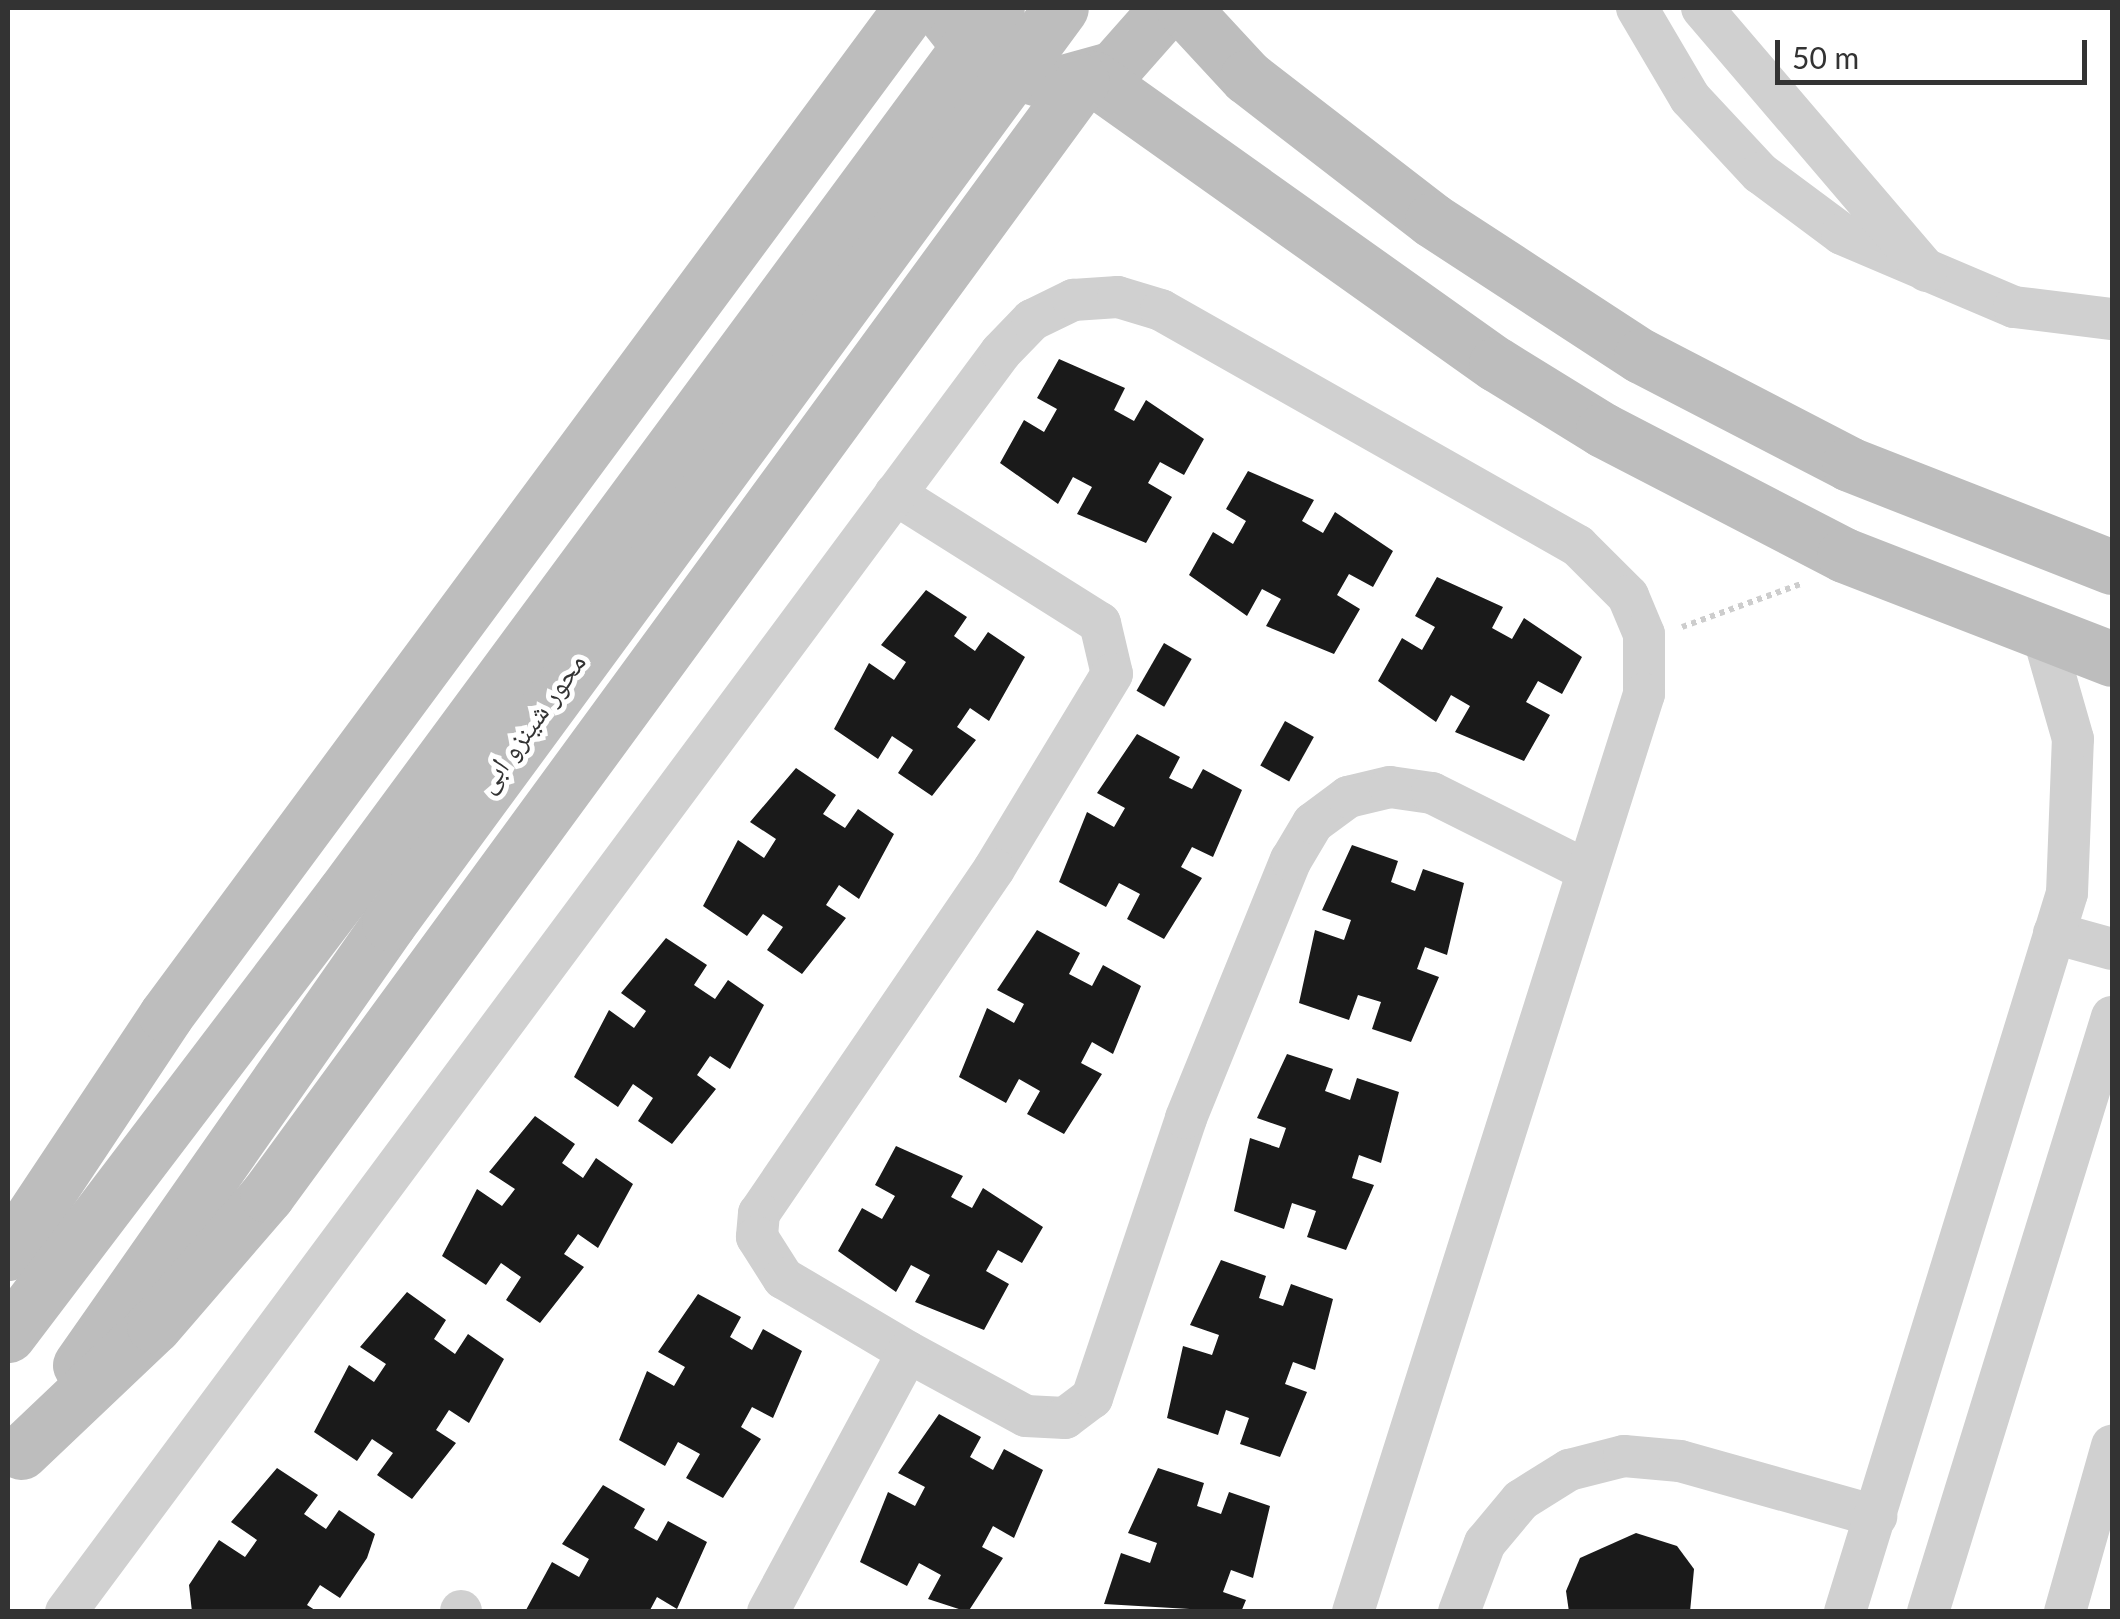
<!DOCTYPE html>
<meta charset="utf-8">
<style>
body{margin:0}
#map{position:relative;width:2120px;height:1619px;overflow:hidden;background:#fff;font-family:Lato,"Noto Naskh Arabic",sans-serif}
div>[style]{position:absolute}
.building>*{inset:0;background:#1a1a1a;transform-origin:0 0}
.path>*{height:6px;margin-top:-3px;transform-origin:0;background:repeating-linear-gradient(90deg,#cdcdcd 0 5px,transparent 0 10px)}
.street>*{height:42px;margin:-21px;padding:0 21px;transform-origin:21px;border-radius:21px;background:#d0d0d0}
.secondary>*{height:55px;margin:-27.5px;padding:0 27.5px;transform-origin:27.5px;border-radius:27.5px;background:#bdbdbd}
.secondary-bridge>*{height:55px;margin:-27.5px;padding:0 27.5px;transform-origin:27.5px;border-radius:27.5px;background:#bdbdbd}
span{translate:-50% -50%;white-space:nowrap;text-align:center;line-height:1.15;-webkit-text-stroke:10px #fff;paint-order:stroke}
.street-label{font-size:28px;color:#333}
.frame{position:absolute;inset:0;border:10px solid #333;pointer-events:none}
.scale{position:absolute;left:1775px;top:40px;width:312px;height:45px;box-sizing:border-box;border:5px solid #333;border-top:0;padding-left:12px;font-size:30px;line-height:35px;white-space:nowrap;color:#333;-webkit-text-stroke:8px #fff;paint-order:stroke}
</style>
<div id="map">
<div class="building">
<div style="clip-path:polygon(1059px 359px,1125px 388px,1114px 410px,1134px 421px,1146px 400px,1204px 439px,1184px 475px,1160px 462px,1148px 483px,1172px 497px,1146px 543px,1077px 514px,1092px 487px,1073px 477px,1058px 504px,1000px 463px,1024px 420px,1044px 432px,1057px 409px,1037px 398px)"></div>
<div style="clip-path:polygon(1248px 471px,1314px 500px,1302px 521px,1323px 533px,1335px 512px,1393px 551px,1373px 587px,1349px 574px,1337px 595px,1360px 609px,1334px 654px,1266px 626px,1281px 599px,1262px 589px,1247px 616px,1189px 575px,1213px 532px,1233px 544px,1246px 521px,1226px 509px)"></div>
<div style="clip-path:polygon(1437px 577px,1503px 607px,1492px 628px,1512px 639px,1524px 618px,1582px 657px,1562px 694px,1538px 681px,1526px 702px,1550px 715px,1524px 761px,1455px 732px,1470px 706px,1451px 695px,1436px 722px,1378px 681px,1402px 638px,1422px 650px,1435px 627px,1415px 616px)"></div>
<div style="clip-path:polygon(926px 590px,967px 617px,954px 636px,975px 651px,988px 632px,1025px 657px,989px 721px,970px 708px,957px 727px,976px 740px,932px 796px,898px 773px,913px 750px,892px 736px,878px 759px,834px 729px,869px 663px,894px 680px,906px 662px,881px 645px)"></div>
<div style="left:1164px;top:643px;width:32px;height:55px;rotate:30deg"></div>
<div style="left:1285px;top:721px;width:33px;height:51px;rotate:29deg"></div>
<div style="clip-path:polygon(1137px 734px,1180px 757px,1169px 778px,1192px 789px,1203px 769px,1242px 790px,1213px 857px,1192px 847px,1181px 867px,1202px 878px,1164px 939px,1127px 919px,1140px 894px,1119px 883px,1106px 907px,1059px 882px,1087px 812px,1114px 827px,1125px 808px,1097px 793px)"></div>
<div style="clip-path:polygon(796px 768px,836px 795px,823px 814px,845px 828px,858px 809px,894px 834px,859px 899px,839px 885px,826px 905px,846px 918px,802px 974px,767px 950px,783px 927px,763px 914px,747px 936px,703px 906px,738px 840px,764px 858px,776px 839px,750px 822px)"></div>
<div style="clip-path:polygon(1352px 845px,1398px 861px,1391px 882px,1415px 891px,1423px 869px,1464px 883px,1447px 955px,1425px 947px,1417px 969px,1439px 977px,1411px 1042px,1372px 1029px,1381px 1002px,1358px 995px,1349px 1020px,1299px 1003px,1315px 930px,1344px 940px,1351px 920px,1322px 910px)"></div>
<div style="clip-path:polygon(1037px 930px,1080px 953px,1069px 974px,1092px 986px,1103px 965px,1141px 986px,1113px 1054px,1092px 1042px,1081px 1063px,1102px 1074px,1064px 1134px,1027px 1114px,1040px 1091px,1019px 1079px,1006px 1103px,959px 1077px,987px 1008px,1014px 1023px,1024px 1004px,997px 990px)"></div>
<div style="clip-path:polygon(666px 938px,707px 965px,694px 985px,715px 999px,728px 980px,764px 1005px,730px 1069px,710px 1056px,697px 1075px,716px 1089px,672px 1144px,638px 1121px,653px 1098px,633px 1084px,618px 1107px,574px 1077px,609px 1010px,634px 1028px,646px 1011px,621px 993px)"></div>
<div style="clip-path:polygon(1287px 1054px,1333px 1069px,1325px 1091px,1350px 1100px,1357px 1078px,1399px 1092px,1381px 1163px,1359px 1155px,1352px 1178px,1374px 1185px,1346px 1250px,1307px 1237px,1316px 1211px,1292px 1203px,1284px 1229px,1234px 1211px,1250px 1138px,1279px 1148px,1286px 1128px,1257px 1118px)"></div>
<div style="clip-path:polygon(535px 1116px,575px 1144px,562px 1163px,583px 1178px,596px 1158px,633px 1184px,598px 1248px,578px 1234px,564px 1254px,584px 1267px,540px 1323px,506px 1300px,521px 1277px,501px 1263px,486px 1285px,442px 1256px,477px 1189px,502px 1206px,515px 1189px,489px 1172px)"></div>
<div style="clip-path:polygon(896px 1146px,963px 1176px,951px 1197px,972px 1208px,983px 1188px,1043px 1227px,1022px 1263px,998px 1250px,986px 1271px,1009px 1284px,984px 1330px,915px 1302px,930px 1275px,911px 1265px,896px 1292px,838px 1251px,862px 1208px,882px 1219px,895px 1196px,875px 1185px)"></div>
<div style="clip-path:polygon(1221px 1260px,1266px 1276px,1259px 1298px,1283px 1306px,1291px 1284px,1333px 1299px,1315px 1370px,1293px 1362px,1285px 1384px,1307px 1392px,1280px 1457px,1240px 1444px,1249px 1418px,1226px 1410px,1218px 1435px,1167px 1418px,1183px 1346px,1212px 1355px,1219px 1335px,1190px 1325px)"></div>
<div style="clip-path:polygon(407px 1292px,446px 1320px,434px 1339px,455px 1354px,468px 1334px,504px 1359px,469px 1423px,449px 1410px,436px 1430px,456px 1443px,412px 1499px,377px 1475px,393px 1453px,372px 1439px,357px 1461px,314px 1432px,349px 1365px,374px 1382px,386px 1364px,360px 1347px)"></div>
<div style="clip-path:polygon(698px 1294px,741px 1317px,730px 1337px,752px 1350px,763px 1329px,802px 1351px,773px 1418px,752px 1407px,741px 1427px,761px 1439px,723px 1498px,686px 1478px,700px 1454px,678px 1442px,665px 1466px,619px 1440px,647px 1371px,674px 1386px,685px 1367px,658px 1352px)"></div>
<div style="clip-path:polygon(939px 1414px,981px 1437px,970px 1457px,993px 1470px,1004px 1449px,1043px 1470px,1014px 1538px,993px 1526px,982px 1547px,1003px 1558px,968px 1612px,928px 1599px,941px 1575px,919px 1563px,907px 1586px,860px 1562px,888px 1492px,915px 1506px,925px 1487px,898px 1473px)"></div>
<div style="clip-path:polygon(277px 1468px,318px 1495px,304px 1514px,326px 1529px,339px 1510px,375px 1534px,367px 1558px,340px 1598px,320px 1585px,307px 1605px,318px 1612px,192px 1612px,189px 1585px,219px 1540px,245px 1557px,257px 1540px,231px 1522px)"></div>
<div style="clip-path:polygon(1158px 1468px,1204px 1483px,1197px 1506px,1221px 1514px,1229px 1492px,1270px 1506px,1253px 1578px,1231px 1570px,1223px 1592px,1246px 1600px,1241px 1612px,1104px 1604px,1121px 1553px,1150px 1563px,1157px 1543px,1128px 1533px)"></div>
<div style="clip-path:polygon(603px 1485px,645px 1509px,634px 1528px,657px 1541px,668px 1521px,707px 1542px,677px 1609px,657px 1597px,649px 1612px,526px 1610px,552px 1562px,579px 1577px,589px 1559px,562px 1544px)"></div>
<div style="clip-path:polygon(1636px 1533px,1677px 1546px,1694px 1569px,1690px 1612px,1569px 1612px,1566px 1591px,1580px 1558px)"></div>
</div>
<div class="path">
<div style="left:1682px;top:627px;width:127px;rotate:-19.9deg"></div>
</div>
<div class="street">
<div style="left:1637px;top:8px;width:104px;rotate:59.5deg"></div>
<div style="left:1690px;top:98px;width:103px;rotate:47deg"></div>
<div style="left:1760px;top:173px;width:102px;rotate:36.6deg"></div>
<div style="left:1842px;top:234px;width:187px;rotate:23deg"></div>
<div style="left:2014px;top:307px;width:99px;rotate:7deg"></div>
<div style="left:1702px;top:8px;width:346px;rotate:49.5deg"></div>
<div style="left:895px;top:494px;width:242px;rotate:32.2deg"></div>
<div style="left:1100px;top:623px;width:52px;rotate:76.8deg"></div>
<div style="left:1112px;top:674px;width:228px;rotate:121.2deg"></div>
<div style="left:994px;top:869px;width:417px;rotate:124.3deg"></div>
<div style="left:759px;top:1213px;width:24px;rotate:95deg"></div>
<div style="left:757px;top:1237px;width:49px;rotate:57.6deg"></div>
<div style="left:783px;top:1278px;width:145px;rotate:30.6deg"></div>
<div style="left:908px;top:1352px;width:134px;rotate:28.5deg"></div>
<div style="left:1026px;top:1416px;width:39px;rotate:3deg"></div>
<div style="left:1065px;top:1418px;width:34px;rotate:-37deg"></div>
<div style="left:1092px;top:1398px;width:295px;rotate:-71.4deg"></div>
<div style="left:1186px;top:1118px;width:279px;rotate:-67.9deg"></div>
<div style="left:1291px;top:860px;width:43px;rotate:-59.3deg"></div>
<div style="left:1313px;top:823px;width:44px;rotate:-36.6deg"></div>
<div style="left:1348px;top:797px;width:43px;rotate:-13.4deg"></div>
<div style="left:1390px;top:787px;width:42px;rotate:8.1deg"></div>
<div style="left:1432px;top:793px;width:168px;rotate:26.6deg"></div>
<div style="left:2054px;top:933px;width:60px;rotate:15.4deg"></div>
<div style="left:66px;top:1612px;width:1569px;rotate:-53.42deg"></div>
<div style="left:1001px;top:352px;width:45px;rotate:-45.9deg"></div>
<div style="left:1032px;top:320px;width:46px;rotate:-26deg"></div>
<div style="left:1073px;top:300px;width:45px;rotate:-3.8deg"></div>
<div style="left:1118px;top:297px;width:45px;rotate:16.8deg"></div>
<div style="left:1161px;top:310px;width:479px;rotate:29.5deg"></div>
<div style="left:1578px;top:546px;width:71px;rotate:45deg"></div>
<div style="left:1628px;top:596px;width:41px;rotate:67.2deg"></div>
<div style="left:1644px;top:634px;width:60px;rotate:90deg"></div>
<div style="left:1644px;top:694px;width:963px;rotate:107.59deg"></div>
<div style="left:461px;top:1612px;width:1px;rotate:-90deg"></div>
<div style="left:768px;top:1612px;width:295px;rotate:-61.7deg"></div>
<div style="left:1459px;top:1612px;width:74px;rotate:-69.4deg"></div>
<div style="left:1485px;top:1543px;width:56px;rotate:-50.1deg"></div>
<div style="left:1521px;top:1500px;width:57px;rotate:-32deg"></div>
<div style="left:1569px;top:1470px;width:57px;rotate:-14.3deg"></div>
<div style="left:1624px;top:1456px;width:56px;rotate:5.1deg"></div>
<div style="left:1680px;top:1461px;width:204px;rotate:15.7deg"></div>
<div style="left:1845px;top:1612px;width:752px;rotate:-72.84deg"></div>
<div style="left:2067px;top:893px;width:154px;rotate:-87.8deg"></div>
<div style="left:2073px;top:739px;width:105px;rotate:-106deg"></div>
<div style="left:1928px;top:1612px;width:623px;rotate:-72.82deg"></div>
<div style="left:2065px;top:1612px;width:173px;rotate:-74.2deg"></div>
</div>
<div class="secondary">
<div style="left:939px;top:8px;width:70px;rotate:52deg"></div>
<div style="left:982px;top:63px;width:77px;rotate:15.8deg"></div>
<div style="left:1056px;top:84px;width:60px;rotate:-15.4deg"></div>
<div style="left:1114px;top:68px;width:80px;rotate:-48.5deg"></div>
<div style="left:1183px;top:8px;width:94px;rotate:47.2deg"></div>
<div style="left:1247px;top:77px;width:234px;rotate:37.7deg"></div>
<div style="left:1432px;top:220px;width:249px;rotate:33.1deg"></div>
<div style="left:1641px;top:356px;width:234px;rotate:27.4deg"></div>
<div style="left:1849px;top:464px;width:282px;rotate:21.4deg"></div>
<div style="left:1093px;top:78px;width:494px;rotate:35.4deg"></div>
<div style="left:1496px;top:364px;width:126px;rotate:31.7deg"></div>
<div style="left:1603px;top:430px;width:271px;rotate:27.4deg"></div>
<div style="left:1844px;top:555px;width:287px;rotate:21.2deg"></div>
<div style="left:8px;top:1253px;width:286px;rotate:-56.4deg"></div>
<div style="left:166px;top:1015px;width:1253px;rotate:-53.51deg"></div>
<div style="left:8px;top:1335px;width:554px;rotate:-52.78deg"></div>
<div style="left:80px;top:1365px;width:539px;rotate:-55.04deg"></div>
<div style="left:21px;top:1452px;width:183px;rotate:-43.5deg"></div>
<div style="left:154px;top:1326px;width:173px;rotate:-49.2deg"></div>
<div style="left:267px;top:1195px;width:1380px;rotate:-53.81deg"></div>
</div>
<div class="secondary-bridge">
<div style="left:343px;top:894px;width:1101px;rotate:-53.57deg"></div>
<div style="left:389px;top:923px;width:1135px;rotate:-53.71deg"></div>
</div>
<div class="street-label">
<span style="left:530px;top:722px;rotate:-54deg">محور شينزو ابى</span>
</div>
<div class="frame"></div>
<div class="scale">50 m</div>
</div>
